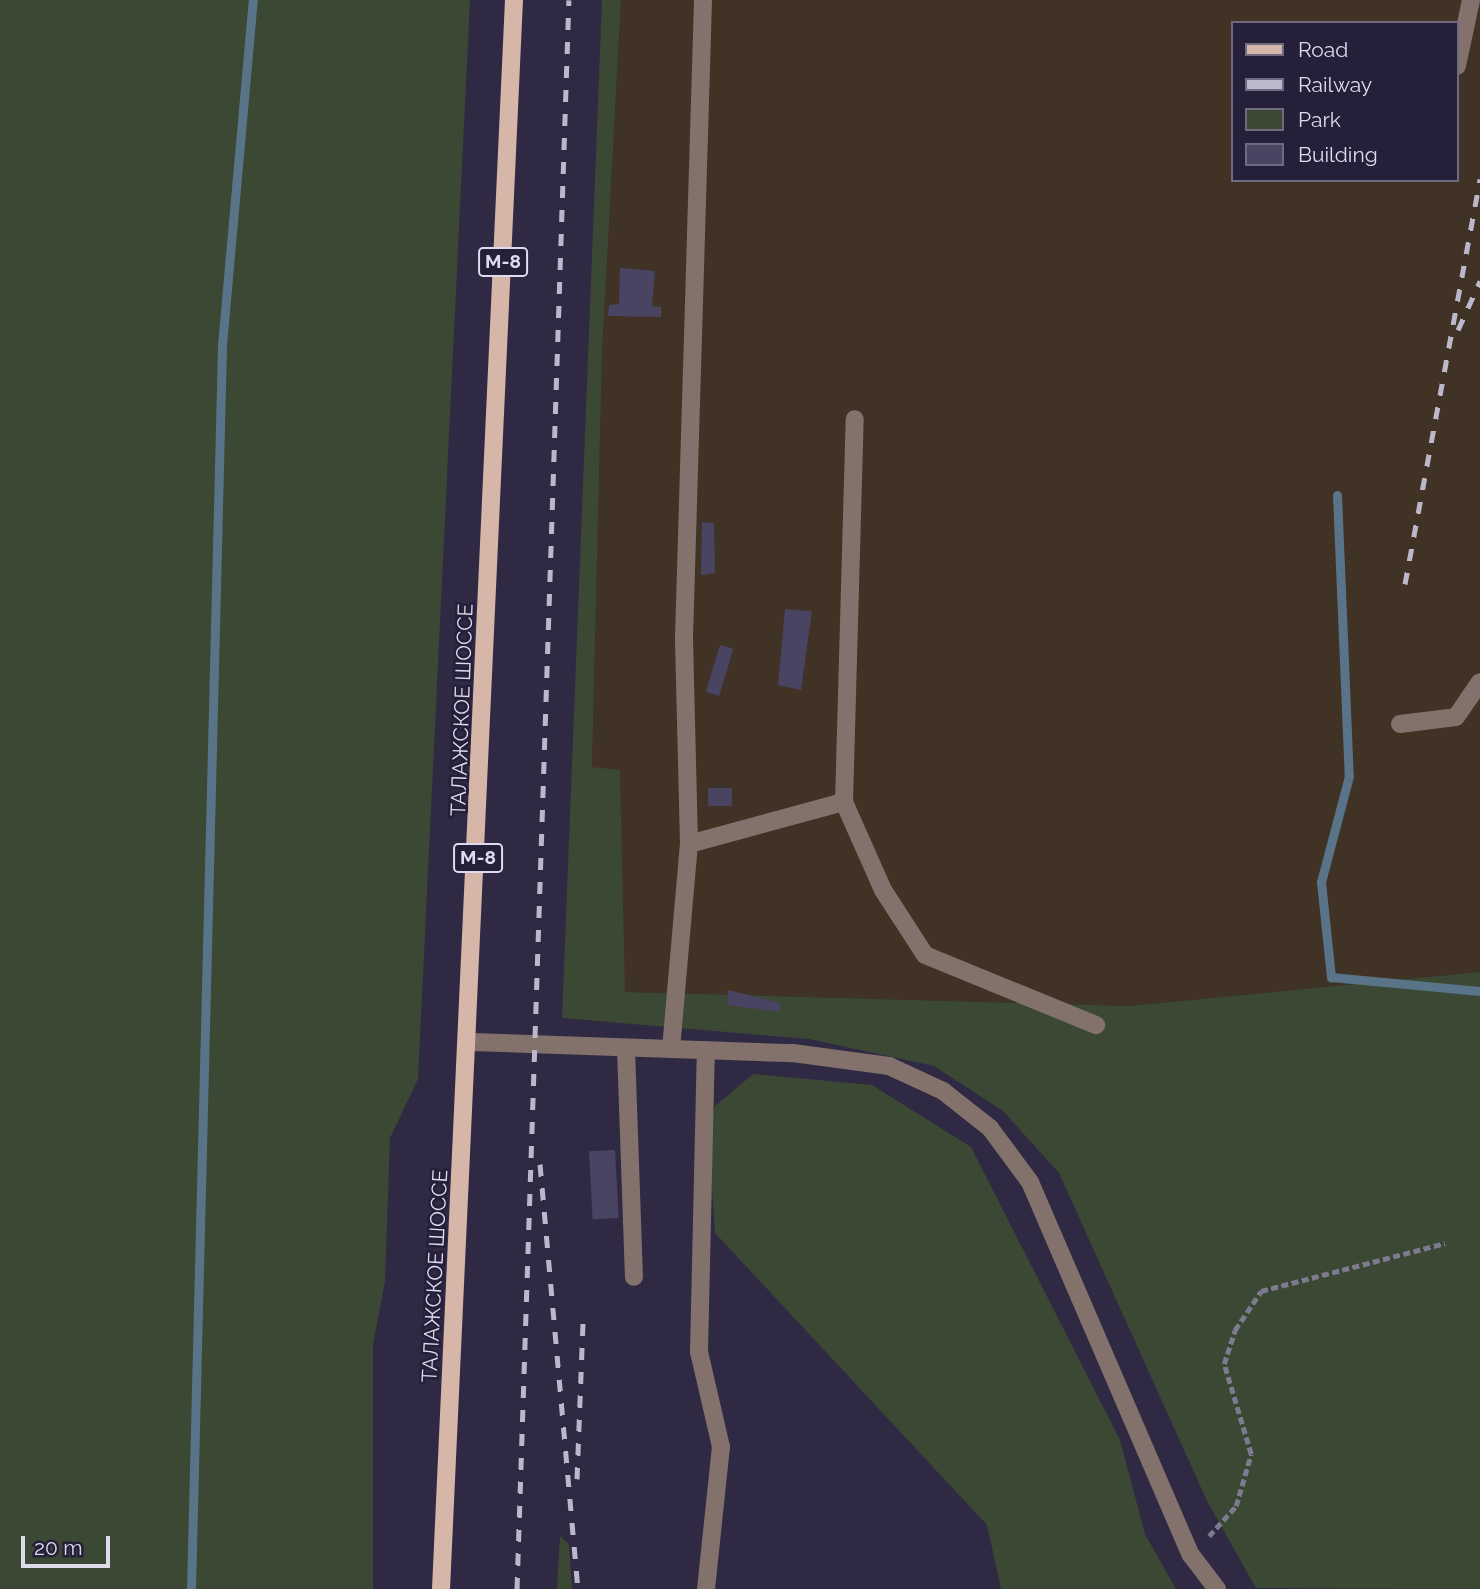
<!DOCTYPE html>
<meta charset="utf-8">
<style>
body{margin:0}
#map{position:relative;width:1480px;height:1589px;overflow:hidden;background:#2f2944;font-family:Raleway,sans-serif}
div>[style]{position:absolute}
.industrial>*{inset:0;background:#413226}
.green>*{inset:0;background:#3b4833}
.stream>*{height:9px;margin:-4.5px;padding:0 4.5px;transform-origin:4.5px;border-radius:4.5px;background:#597489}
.building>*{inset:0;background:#494461;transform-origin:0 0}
.path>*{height:4.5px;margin-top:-2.25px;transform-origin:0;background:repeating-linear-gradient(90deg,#7e7a90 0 7px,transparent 0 10.5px)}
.minor>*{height:18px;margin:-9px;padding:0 9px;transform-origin:9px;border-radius:9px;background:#82726b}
.major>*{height:18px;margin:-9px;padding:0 9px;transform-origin:9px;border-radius:9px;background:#d6b6a8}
.rail>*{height:5px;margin-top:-2.5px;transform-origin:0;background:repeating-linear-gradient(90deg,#bcb8cc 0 12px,transparent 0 24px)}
span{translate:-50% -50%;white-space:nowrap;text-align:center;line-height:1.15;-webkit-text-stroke:5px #251f3a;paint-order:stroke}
.shield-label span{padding:2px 5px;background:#251f3a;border:2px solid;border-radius:5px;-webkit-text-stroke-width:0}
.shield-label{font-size:19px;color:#dedbed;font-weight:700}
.street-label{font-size:21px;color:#dedbed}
.legend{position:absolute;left:1231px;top:21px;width:228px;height:161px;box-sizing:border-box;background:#251f3a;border:2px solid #6f6a82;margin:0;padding:9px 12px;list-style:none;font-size:21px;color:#dedbed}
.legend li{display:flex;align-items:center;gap:14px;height:35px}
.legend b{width:35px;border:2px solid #6f6a82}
.scale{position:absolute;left:21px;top:1536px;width:89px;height:32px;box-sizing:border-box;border:4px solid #dedbed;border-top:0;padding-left:9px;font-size:21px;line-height:24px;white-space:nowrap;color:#dedbed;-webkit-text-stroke:5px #251f3a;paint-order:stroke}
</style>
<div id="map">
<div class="industrial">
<div style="clip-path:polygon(evenodd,621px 0,1480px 0,1480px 972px,1129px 1006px,624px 992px,620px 771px,592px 767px,602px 353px,621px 0,1233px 23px,1457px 23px,1457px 180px,1233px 180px,1233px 23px)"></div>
</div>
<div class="green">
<div style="clip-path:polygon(0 0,470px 0,418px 1079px,390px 1138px,385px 1281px,373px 1345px,373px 1589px,0 1589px)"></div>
<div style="clip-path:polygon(602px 0,621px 0,602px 353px,592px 767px,620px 770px,625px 992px,1129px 1006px,1480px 972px,1480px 1589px,1256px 1588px,1207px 1501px,1059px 1173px,1003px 1111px,934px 1066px,809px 1039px,562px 1018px)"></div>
<div style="clip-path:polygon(753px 1074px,872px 1085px,971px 1147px,1120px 1440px,1145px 1534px,1176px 1589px,1001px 1589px,987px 1525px,715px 1233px,708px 1129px,715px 1106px)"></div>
<div style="clip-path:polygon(560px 1536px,569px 1544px,572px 1589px,557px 1589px)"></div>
</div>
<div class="stream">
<div style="left:1337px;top:495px;width:281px;rotate:87.6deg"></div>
<div style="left:1349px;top:776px;width:110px;rotate:104.8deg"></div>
<div style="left:1321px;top:882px;width:96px;rotate:84deg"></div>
<div style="left:1331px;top:977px;width:150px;rotate:5.4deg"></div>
<div style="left:191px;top:1589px;width:1244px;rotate:-88.57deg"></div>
<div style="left:222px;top:345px;width:346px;rotate:-84.9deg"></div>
</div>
<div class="building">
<div style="clip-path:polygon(620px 268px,655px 271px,652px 306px,661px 307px,661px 317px,608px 316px,609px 305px,619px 304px)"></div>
<div style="clip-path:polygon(702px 522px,714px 523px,715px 573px,701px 575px)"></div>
<div style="clip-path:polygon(785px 609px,812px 611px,801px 690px,778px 685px)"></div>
<div style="left:720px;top:645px;width:14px;height:49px;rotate:17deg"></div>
<div style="left:708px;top:788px;width:24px;height:18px"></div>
<div style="clip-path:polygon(728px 990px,780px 1003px,780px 1012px,727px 1005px)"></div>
<div style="left:615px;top:1150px;width:68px;height:26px;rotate:87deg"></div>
</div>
<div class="path">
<div style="left:1209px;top:1536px;width:40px;rotate:-48deg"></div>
<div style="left:1236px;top:1506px;width:54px;rotate:-73.9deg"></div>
<div style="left:1251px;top:1454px;width:94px;rotate:-106.7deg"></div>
<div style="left:1224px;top:1364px;width:36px;rotate:-72deg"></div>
<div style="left:1235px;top:1330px;width:47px;rotate:-56.3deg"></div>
<div style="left:1261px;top:1291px;width:190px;rotate:-14.6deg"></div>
</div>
<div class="minor">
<div style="left:1457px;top:66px;width:67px;rotate:-78deg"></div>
<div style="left:1400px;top:724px;width:56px;rotate:-7.1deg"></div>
<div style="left:1456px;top:717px;width:42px;rotate:-55.6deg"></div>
<div style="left:844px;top:802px;width:96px;rotate:66.1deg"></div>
<div style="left:883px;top:890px;width:77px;rotate:57.1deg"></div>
<div style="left:925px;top:955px;width:185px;rotate:22.3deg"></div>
<div style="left:689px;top:844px;width:161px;rotate:-15.2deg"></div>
<div style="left:844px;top:802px;width:383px;rotate:-88.4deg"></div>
<div style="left:471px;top:1042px;width:322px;rotate:2deg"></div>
<div style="left:793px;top:1053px;width:97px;rotate:7.7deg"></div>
<div style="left:889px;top:1066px;width:60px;rotate:24.8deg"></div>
<div style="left:943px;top:1091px;width:60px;rotate:38.2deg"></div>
<div style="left:990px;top:1128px;width:67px;rotate:53.5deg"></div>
<div style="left:1030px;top:1182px;width:406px;rotate:66.7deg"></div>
<div style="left:1191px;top:1555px;width:43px;rotate:52.6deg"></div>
<div style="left:626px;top:1049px;width:228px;rotate:88deg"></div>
<div style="left:671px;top:1049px;width:206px;rotate:-85deg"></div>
<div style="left:689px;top:844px;width:207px;rotate:-91.4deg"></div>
<div style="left:684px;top:637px;width:637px;rotate:-88.29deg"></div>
<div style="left:706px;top:1589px;width:143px;rotate:-84deg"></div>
<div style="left:721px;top:1447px;width:98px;rotate:-103deg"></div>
<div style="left:699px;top:1352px;width:302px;rotate:-88.7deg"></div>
</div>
<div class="major">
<div style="left:441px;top:1589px;width:1591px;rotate:-87.37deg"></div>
</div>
<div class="rail">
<div style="left:1458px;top:330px;width:54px;rotate:-65.8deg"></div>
<div style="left:1405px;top:584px;width:412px;rotate:-79.5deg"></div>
<div style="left:540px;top:1164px;width:427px;rotate:84.9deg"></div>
<div style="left:577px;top:1479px;width:157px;rotate:-87.8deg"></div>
<div style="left:517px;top:1589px;width:1590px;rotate:-88.13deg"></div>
</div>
<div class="shield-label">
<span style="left:503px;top:262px">М-8</span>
<span style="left:478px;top:858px">М-8</span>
</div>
<div class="street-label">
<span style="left:462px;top:710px;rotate:-88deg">ТАЛАЖСКОЕ ШОССЕ</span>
<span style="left:435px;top:1276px;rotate:-87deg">ТАЛАЖСКОЕ ШОССЕ</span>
</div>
<ul class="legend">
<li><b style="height:9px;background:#d6b6a8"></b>Road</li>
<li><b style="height:9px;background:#bcb8cc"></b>Railway</li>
<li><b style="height:19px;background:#3b4833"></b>Park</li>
<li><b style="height:19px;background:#494461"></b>Building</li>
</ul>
<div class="scale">20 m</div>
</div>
